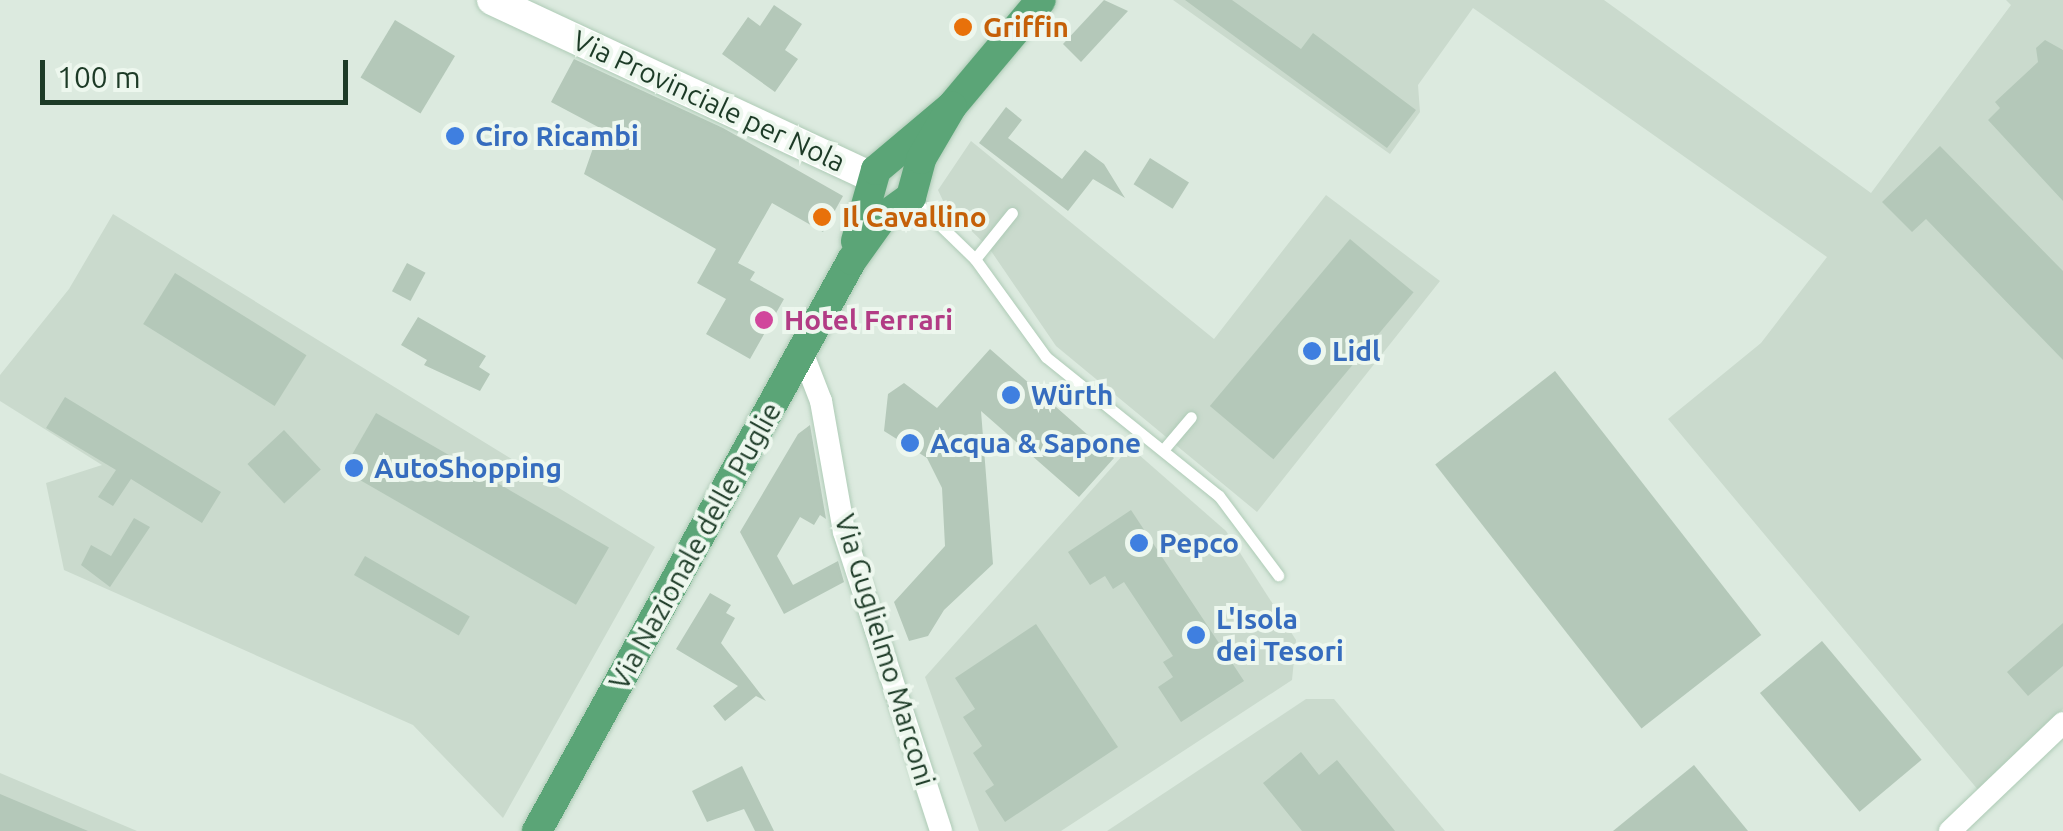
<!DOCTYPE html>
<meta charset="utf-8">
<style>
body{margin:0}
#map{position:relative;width:2063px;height:831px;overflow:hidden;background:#dceadf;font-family:Ubuntu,sans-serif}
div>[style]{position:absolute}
.built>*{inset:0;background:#cadacd}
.building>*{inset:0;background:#b4c8b9;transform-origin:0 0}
.roads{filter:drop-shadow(0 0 2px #aecbb6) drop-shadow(0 0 2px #aecbb6)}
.lane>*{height:11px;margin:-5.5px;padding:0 5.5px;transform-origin:5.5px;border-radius:5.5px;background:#fff}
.street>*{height:22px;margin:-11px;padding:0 11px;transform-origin:11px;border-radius:11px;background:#fff}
.secondary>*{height:30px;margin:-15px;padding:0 15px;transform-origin:15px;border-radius:15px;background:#fff}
.primary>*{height:30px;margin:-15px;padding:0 15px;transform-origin:15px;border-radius:15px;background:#5ba577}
.dots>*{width:28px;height:28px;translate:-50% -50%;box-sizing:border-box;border:5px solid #edf7ee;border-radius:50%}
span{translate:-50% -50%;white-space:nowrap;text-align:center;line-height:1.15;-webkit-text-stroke:8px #edf7ee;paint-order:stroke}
.food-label{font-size:28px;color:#c56008;font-weight:700}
.left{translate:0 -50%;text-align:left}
.street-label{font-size:28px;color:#1d3b27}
.shop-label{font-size:28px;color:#366cbe;font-weight:700}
.hotel-label{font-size:28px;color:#b23c85;font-weight:700}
.scale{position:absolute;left:40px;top:60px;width:308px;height:45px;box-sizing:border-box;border:5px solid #1d3b27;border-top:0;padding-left:12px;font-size:30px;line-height:35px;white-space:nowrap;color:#1d3b27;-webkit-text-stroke:8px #edf7ee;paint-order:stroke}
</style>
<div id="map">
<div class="built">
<div style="clip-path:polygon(1173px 0,1604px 0,1871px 193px,2011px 5px,2006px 0,2063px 0,2063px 709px,1979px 791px,1668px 419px,1761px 343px,1827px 257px,1473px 8px,1418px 85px,1420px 112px,1390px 154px)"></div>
<div style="clip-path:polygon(971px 141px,1214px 339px,1326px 195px,1440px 281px,1257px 512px,1056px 346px,989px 248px,945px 205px,938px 190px)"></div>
<div style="clip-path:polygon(113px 214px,655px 547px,503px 818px,413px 725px,64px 570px,46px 483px,102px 465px,0 401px,0 375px,69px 289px)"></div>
<div style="clip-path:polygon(1130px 447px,1226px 531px,1296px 640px,1292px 680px,1061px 831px,979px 831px,925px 677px)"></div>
<div style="clip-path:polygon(1306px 699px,1334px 699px,1445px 831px,1107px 831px)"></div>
<div style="clip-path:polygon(0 773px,137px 831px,0 831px)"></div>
</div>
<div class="building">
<div style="clip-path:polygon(1104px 0,1128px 11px,1081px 62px,1063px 44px)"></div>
<div style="clip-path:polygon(1185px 0,1232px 0,1301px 49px,1313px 33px,1416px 110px,1387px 148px)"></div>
<div style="clip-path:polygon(774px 5px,802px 24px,785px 50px,798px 59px,775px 92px,722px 54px,748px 17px,760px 26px)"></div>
<div style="left:395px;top:20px;width:70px;height:67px;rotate:31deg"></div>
<div style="clip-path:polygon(2045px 40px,2063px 50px,2063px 201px,1988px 120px,2000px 108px,1995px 102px,2038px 62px,2036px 48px)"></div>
<div style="clip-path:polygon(574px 59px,723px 128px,843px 196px,823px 232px,772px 203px,738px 263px,755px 272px,750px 280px,784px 299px,750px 359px,706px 334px,726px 299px,697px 283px,716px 249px,584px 174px,600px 128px,551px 102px)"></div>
<div style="clip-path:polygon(1006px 107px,1022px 120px,1008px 138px,1062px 179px,1085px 150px,1104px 164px,1125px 198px,1093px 179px,1068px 211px,979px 143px)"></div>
<div style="clip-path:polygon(1940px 146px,2063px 271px,2063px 360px,1926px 219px,1912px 232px,1882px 202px)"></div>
<div style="left:1150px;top:158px;width:46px;height:31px;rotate:32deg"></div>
<div style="left:1350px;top:239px;width:83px;height:218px;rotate:40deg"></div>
<div style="left:407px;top:263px;width:21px;height:32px;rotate:28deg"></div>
<div style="left:175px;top:273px;width:155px;height:60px;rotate:32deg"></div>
<div style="clip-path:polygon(418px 317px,486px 356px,479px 367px,490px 374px,480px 391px,424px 365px,427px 360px,401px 345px)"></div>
<div style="clip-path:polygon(990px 349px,1114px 458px,1079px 497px,981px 411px,993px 564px,944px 610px,928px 636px,909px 641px,894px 602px,945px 546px,942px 488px,927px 458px,884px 431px,888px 394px,904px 383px,937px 408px)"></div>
<div style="left:1555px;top:371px;width:335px;height:152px;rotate:52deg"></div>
<div style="clip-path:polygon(65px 397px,221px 492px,202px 523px,131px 479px,113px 506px,98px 497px,116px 470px,46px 428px)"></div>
<div style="left:376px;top:413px;width:269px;height:66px;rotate:30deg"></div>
<div style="clip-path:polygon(810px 425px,826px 519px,820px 515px,814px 525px,800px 517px,777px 556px,793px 585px,838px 561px,844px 582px,784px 614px,740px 532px,798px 434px)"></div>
<div style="left:284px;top:430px;width:54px;height:50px;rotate:47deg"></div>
<div style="clip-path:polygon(1131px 510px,1244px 681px,1181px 722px,1158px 687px,1173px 677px,1163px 662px,1173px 656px,1124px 582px,1113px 589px,1105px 576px,1090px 585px,1068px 552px)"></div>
<div style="clip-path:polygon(134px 518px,150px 527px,110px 587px,81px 565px,91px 545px,111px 556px)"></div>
<div style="left:365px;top:556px;width:121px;height:22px;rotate:30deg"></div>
<div style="clip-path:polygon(710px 593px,731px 605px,726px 613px,735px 618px,721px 643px,766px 701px,756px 696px,725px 721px,713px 706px,738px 686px,676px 649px)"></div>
<div style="clip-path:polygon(2063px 623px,2063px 666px,2028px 696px,2007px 672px)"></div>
<div style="clip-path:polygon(1036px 624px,1118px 747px,1005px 822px,985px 791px,994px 785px,973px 753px,982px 746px,963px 717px,975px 709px,955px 678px)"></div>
<div style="left:1822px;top:641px;width:155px;height:81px;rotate:50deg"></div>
<div style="clip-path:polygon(1301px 752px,1319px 775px,1337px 760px,1395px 831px,1302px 831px,1263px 783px)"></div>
<div style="clip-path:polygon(1694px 765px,1748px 831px,1613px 831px)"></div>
<div style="clip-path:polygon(742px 766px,774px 831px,755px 831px,744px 809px,707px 822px,692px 791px)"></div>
<div style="clip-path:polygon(0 794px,88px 831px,0 831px)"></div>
</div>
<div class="roads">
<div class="lane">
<div style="left:911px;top:197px;width:89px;rotate:44.1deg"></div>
<div style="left:975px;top:259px;width:121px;rotate:54.1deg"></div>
<div style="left:1046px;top:357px;width:222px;rotate:38.8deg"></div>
<div style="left:1219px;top:496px;width:99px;rotate:53.2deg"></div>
<div style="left:975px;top:259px;width:59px;rotate:-51.2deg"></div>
<div style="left:1163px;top:450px;width:43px;rotate:-49.7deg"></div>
</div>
<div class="street">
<div style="left:802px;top:352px;width:53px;rotate:68.8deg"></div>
<div style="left:821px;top:401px;width:133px;rotate:80deg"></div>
<div style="left:844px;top:532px;width:314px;rotate:72deg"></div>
<div style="left:1950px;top:831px;width:156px;rotate:-43.7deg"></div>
</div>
<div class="secondary">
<div style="left:492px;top:0;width:418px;rotate:25deg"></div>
</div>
<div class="primary">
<div style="left:856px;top:241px;width:74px;rotate:-74.3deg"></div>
<div style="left:876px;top:170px;width:99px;rotate:-40.1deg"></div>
<div style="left:952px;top:106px;width:138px;rotate:-50deg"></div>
<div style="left:537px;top:831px;width:652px;rotate:-61.12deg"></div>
<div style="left:852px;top:260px;width:52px;rotate:-54.5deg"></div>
<div style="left:882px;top:218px;width:36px;rotate:-36deg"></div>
<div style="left:911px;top:197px;width:39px;rotate:-75deg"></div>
<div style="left:921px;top:159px;width:61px;rotate:-59.7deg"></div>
</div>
</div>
<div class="dots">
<div style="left:963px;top:27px;background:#e8710a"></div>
<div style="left:455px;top:136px;background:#3f7fe0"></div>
<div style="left:822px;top:217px;background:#e8710a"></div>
<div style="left:764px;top:320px;background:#d1479c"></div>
<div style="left:1312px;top:351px;background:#3f7fe0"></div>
<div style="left:1011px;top:395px;background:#3f7fe0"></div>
<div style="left:910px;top:443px;background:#3f7fe0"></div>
<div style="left:354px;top:468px;background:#3f7fe0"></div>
<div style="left:1139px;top:543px;background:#3f7fe0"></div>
<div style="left:1196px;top:635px;background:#3f7fe0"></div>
</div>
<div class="food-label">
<span class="left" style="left:983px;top:27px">Griffin</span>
<span class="left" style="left:842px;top:217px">Il Cavallino</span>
</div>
<div class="street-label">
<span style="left:709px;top:101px;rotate:25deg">Via Provinciale per Nola</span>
<span style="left:695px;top:546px;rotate:-61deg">Via Nazionale delle Puglie</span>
<span style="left:885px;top:650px;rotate:73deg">Via Guglielmo Marconi</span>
</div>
<div class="shop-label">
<span class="left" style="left:475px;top:136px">Ciro Ricambi</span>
<span class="left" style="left:1332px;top:351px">Lidl</span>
<span class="left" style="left:1031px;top:395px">Würth</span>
<span class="left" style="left:930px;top:443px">Acqua &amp; Sapone</span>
<span class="left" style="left:374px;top:468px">AutoShopping</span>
<span class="left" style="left:1159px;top:543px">Pepco</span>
<span class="left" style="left:1216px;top:635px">L'Isola<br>dei Tesori</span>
</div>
<div class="hotel-label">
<span class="left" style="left:784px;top:320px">Hotel Ferrari</span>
</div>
<div class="scale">100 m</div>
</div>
